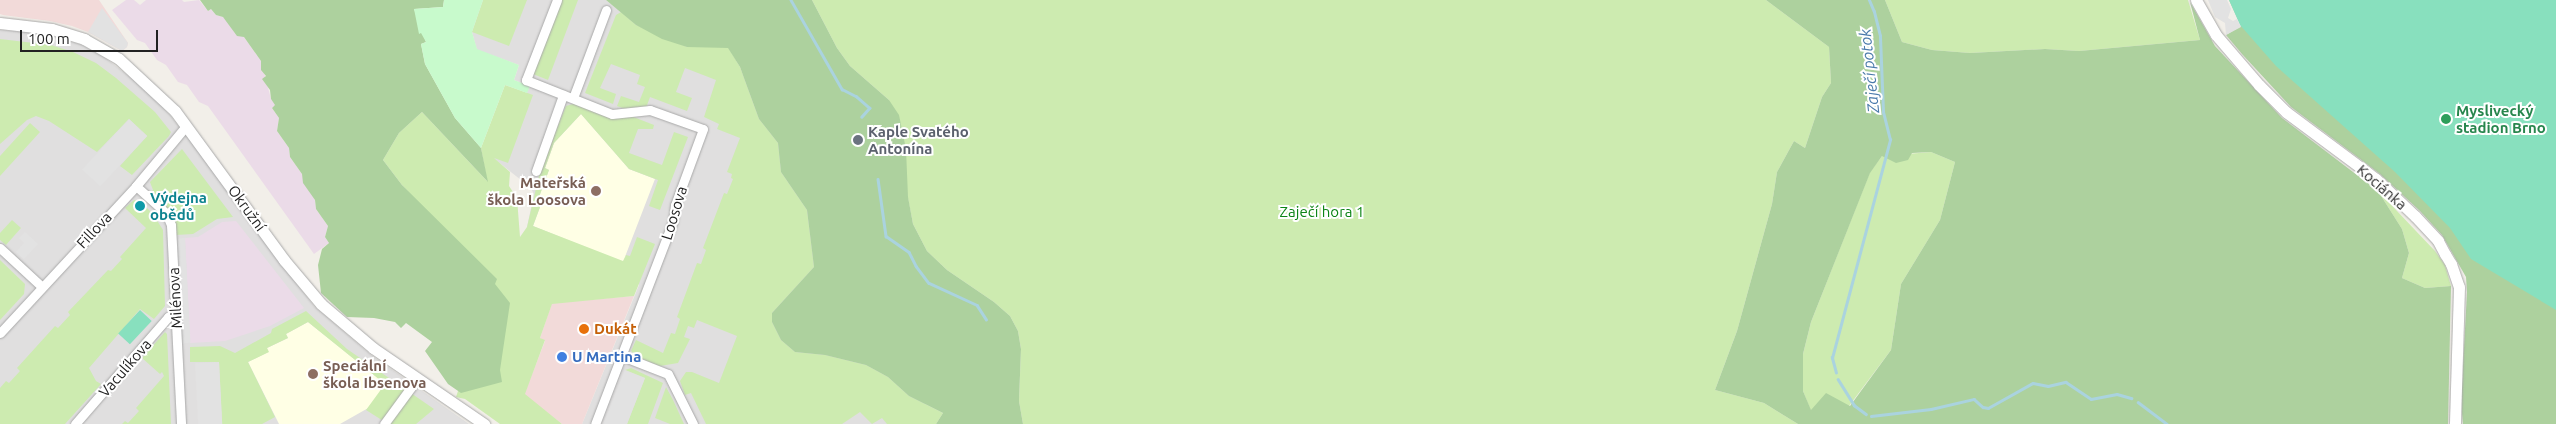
<!DOCTYPE html>
<meta charset="utf-8">
<style>
body{margin:0}
#map{position:relative;width:2556px;height:424px;overflow:hidden;background:#f2efe9;font-family:Ubuntu,sans-serif}
div>[style]{position:absolute}
.residential>*{inset:0;background:#e0dfdf}
.commercial>*{inset:0;background:#f2dad9}
.industrial>*{inset:0;background:#ebdbe8}
.education>*{inset:0;background:#ffffe5}
.grass>*{inset:0;background:#cdebb0}
.forest>*{inset:0;background:#add19e}
.park>*{inset:0;background:#c8facc}
.pitch>*{inset:0;background:#88e0be;transform-origin:0 0}
.parking>*{inset:0;background:#e2e2e2;transform-origin:0 0}
.stream>*{height:2.5px;margin:-1.25px;padding:0 1.25px;transform-origin:1.25px;border-radius:1.25px;background:#aad3df}
.roads{filter:drop-shadow(0 0 1px #a9a9a9) drop-shadow(0 0 1px #a9a9a9)}
.minor>*{height:9px;margin:-4.5px;padding:0 4.5px;transform-origin:4.5px;border-radius:4.5px;background:#fff}
.tertiary>*{height:11px;margin:-5.5px;padding:0 5.5px;transform-origin:5.5px;border-radius:5.5px;background:#fff}
.dots>*{width:14px;height:14px;translate:-50% -50%;box-sizing:border-box;border:2px solid #fff;border-radius:50%}
span{translate:-50% -50%;white-space:nowrap;text-align:center;line-height:1.15;-webkit-text-stroke:4px #fff;paint-order:stroke}
.leisure-label{font-size:15px;color:#27864d;font-weight:700}
.left{translate:0 -50%;text-align:left}
.worship-label{font-size:15px;color:#5b616d;font-weight:700}
.education-label{font-size:15px;color:#785e54;font-weight:700}
.right{translate:-100% -50%;text-align:right}
.street-label{font-size:15px;color:#222}
.culture-label{font-size:15px;color:#0d838f;font-weight:700}
.park-label{font-size:15px;color:#0c8416}
.food-label{font-size:15px;color:#c56008;font-weight:700}
.shop-label{font-size:15px;color:#366cbe;font-weight:700}
.water-label{font-size:16px;color:#4a7aab;font-style:italic}
.scale{position:absolute;left:20px;top:30px;width:138px;height:22px;box-sizing:border-box;border:2px solid #222;border-top:0;padding-left:6px;font-size:15px;line-height:18px;white-space:nowrap;color:#222;-webkit-text-stroke:4px #fff;paint-order:stroke}
</style>
<div id="map">
<div class="residential">
<div style="clip-path:polygon(483px 0,606px 0,621px 12px,728px 47px,936px 424px,582px 424px,639px 285px,630px 257px,527px 227px,534px 194px,530px 187px,492px 157px,530px 86px,514px 80px,519px 65px,477px 50px,472px 32px)"></div>
<div style="clip-path:polygon(0 30px,44px 33px,82px 45px,104px 57px,143px 87px,170px 115px,199px 152px,259px 235px,314px 306px,371px 355px,469px 424px,0 424px)"></div>
</div>
<div class="commercial">
<div style="clip-path:polygon(0 0,99px 0,128px 43px,127px 47px,122px 51px,88px 32px,72px 26px,50px 21px,3px 15px,0 14px)"></div>
<div style="clip-path:polygon(634px 296px,582px 424px,562px 424px,524px 395px,545px 341px,540px 338px,552px 303px)"></div>
</div>
<div class="industrial">
<div style="clip-path:polygon(126px 0,134px 0,140px 5px,146px 0,182px 0,184px 2px,199px 0,208px 11px,211px 9px,216px 15px,223px 17px,244px 37px,261px 61px,271px 99px,276px 105px,272px 108px,279px 118px,277px 131px,289px 148px,290px 157px,302px 174px,315px 200px,316px 209px,328px 226px,325px 237px,329px 243px,314px 254px,208px 106px,199px 102px,187px 85px,178px 82px,166px 65px,157px 60px,145px 43px,137px 40px,112px 10px)"></div>
<div style="clip-path:polygon(236px 221px,304px 308px,270px 326px,225px 341px,190px 343px,185px 238px,198px 237px,222px 222px)"></div>
</div>
<div class="education">
<div style="clip-path:polygon(581px 114px,629px 169px,655px 179px,623px 262px,533px 226px,543px 199px,539px 197px,549px 170px,545px 168px,554px 143px)"></div>
<div style="clip-path:polygon(308px 322px,385px 384px,370px 407px,340px 424px,279px 424px,248px 362px,268px 352px,267px 348px,288px 338px,286px 334px)"></div>
</div>
<div class="grass">
<div style="clip-path:polygon(483px 0,527px 0,509px 46px,472px 32px)"></div>
<div style="clip-path:polygon(562px 0,578px 0,548px 80px,533px 74px)"></div>
<div style="clip-path:polygon(812px 0,1766px 0,1829px 47px,1831px 83px,1822px 97px,1805px 148px,1794px 141px,1777px 172px,1772px 204px,1737px 331px,1715px 390px,1764px 403px,1798px 424px,1023px 424px,1019px 401px,1021px 349px,1018px 331px,1010px 316px,994px 302px,947px 270px,927px 251px,913px 224px,889px 100px,850px 66px,837px 48px)"></div>
<div style="clip-path:polygon(1885px 0,2188px 0,2200px 40px,2079px 51px,2045px 49px,1970px 53px,1932px 50px,1902px 42px)"></div>
<div style="clip-path:polygon(621px 12px,636px 25px,687px 47px,728px 47px,740px 67px,759px 119px,778px 143px,781px 172px,807px 210px,814px 267px,772px 313px,772px 322px,781px 340px,795px 352px,825px 355px,866px 365px,888px 377px,909px 396px,943px 413px,936px 424px,887px 424px,882px 418px,872px 424px,860px 412px,842px 424px,706px 424px,691px 393px,685px 395px,680px 381px,686px 372px,692px 372px,719px 383px,737px 336px,697px 320px,694px 328px,688px 326px,684px 337px,690px 339px,678px 363px,660px 366px,639px 358px,631px 351px,636px 340px,663px 353px,671px 333px,675px 334px,680px 319px,677px 317px,697px 263px,701px 264px,706px 250px,703px 248px,724px 193px,727px 194px,733px 179px,731px 178px,732px 174px,727px 172px,740px 138px,717px 129px,719px 124px,704px 117px,716px 80px,685px 68px,676px 92px,692px 98px,687px 111px,650px 97px,646px 108px,628px 110px,617px 106px,621px 96px,639px 102px,645px 87px,637px 84px,640px 75px,611px 64px,600px 88px,616px 94px,613px 104px,585px 93px,616px 15px)"></div>
<div style="clip-path:polygon(0 39px,51px 45px,73px 52px,96px 63px,116px 78px,155px 112px,171px 132px,169px 136px,132px 175px,120px 166px,147px 136px,129px 119px,97px 152px,49px 121px,36px 116px,27px 120px,0 144px)"></div>
<div style="clip-path:polygon(505px 85px,533px 95px,508px 163px,494px 158px,510px 172px,509px 186px,517px 198px,520px 237px,527px 227px,541px 167px,566px 106px,576px 103px,631px 116px,654px 125px,653px 129px,638px 129px,629px 153px,662px 165px,674px 132px,688px 137px,660px 210px,649px 206px,658px 180px,629px 169px,581px 114px,554px 143px,545px 168px,549px 170px,539px 197px,543px 199px,533px 226px,623px 261px,626px 255px,630px 256px,637px 237px,655px 244px,634px 296px,552px 304px,540px 338px,545px 340px,525px 394px,562px 424px,500px 424px,465px 399px,456px 397px,494px 284px,402px 185px,383px 160px,399px 133px,422px 112px,487px 181px,481px 148px)"></div>
<div style="clip-path:polygon(30px 123px,40px 132px,0 176px,0 156px)"></div>
<div style="clip-path:polygon(182px 149px,233px 217px,217px 219px,193px 234px,176px 235px,168px 210px,151px 192px,153px 190px,150px 182px)"></div>
<div style="clip-path:polygon(1931px 152px,1955px 162px,1940px 220px,1901px 284px,1891px 350px,1849px 406px,1811px 411px,1803px 391px,1803px 354px,1811px 322px,1870px 172px,1882px 156px)"></div>
<div style="clip-path:polygon(2378px 191px,2435px 251px,2445px 265px,2451px 286px,2425px 288px,2402px 278px,2409px 253px,2402px 229px)"></div>
<div style="clip-path:polygon(134px 200px,140px 201px,153px 214px,163px 230px,165px 306px,154px 319px,140px 309px,89px 368px,96px 381px,101px 384px,65px 424px,0 424px,0 388px,6px 381px,9px 383px,20px 371px,17px 368px,55px 326px,58px 328px,70px 315px,68px 312px,108px 270px,111px 271px,122px 259px,120px 257px,146px 228px,125px 208px)"></div>
<div style="clip-path:polygon(12px 220px,21px 228px,6px 245px,0 240px,0 233px)"></div>
<div style="clip-path:polygon(0 260px,25px 284px,24px 294px,0 320px)"></div>
<div style="clip-path:polygon(306px 311px,347px 349px,434px 409px,416px 424px,388px 424px,366px 410px,385px 384px,308px 322px,286px 334px,288px 338px,267px 348px,269px 352px,248px 362px,275px 417px,262px 424px,222px 424px,219px 362px,190px 362px,190px 347px,220px 346px,235px 353px,271px 333px,272px 329px)"></div>
<div style="clip-path:polygon(165px 332px,167px 334px,171px 424px,122px 424px,125px 421px,128px 423px,139px 411px,136px 408px,164px 376px,162px 372px,160px 374px,142px 358px)"></div>
<div style="clip-path:polygon(631px 368px,663px 383px,648px 424px,627px 424px,645px 378px,625px 370px)"></div>
<div style="clip-path:polygon(666px 387px,673px 400px,684px 424px,670px 424px,655px 418px)"></div>
</div>
<div class="forest">
<div style="clip-path:polygon(200px 0,444px 0,443px 7px,414px 9px,426px 42px,421px 44px,425px 64px,455px 118px,481px 148px,488px 182px,422px 112px,399px 133px,383px 160px,402px 185px,497px 279px,495px 284px,510px 303px,500px 370px,502px 382px,461px 393px,448px 384px,425px 351px,432px 342px,406px 323px,401px 328px,395px 322px,374px 318px,347px 317px,321px 293px,318px 265px,322px 249px,329px 243px,325px 237px,328px 226px,316px 209px,315px 200px,303px 183px,302px 174px,290px 157px,289px 148px,277px 131px,279px 118px,272px 108px,275px 105px,271px 99px,270px 90px,262px 79px,266px 76px,261px 70px,261px 61px,244px 37px,237px 36px,223px 17px,216px 15px,211px 9px,208px 11px)"></div>
<div style="clip-path:polygon(606px 0,812px 0,837px 48px,850px 66px,889px 100px,899px 115px,906px 149px,908px 197px,913px 224px,927px 251px,947px 270px,994px 302px,1010px 316px,1018px 331px,1021px 349px,1019px 401px,1023px 424px,936px 424px,943px 413px,909px 396px,888px 377px,866px 365px,825px 355px,795px 352px,781px 340px,772px 322px,772px 313px,814px 267px,807px 210px,781px 172px,778px 143px,759px 119px,740px 67px,728px 48px,687px 47px,662px 39px,636px 25px)"></div>
<div style="clip-path:polygon(evenodd,1766px 0,1885px 0,1902px 42px,1932px 50px,1970px 53px,2045px 49px,2079px 51px,2200px 40px,2190px 2px,2215px 46px,2282px 118px,2378px 191px,2402px 229px,2409px 253px,2402px 278px,2425px 288px,2451px 286px,2448px 424px,1798px 424px,1764px 403px,1715px 390px,1737px 331px,1772px 204px,1777px 172px,1794px 141px,1805px 148px,1822px 97px,1831px 83px,1829px 47px,1766px 0,1931px 152px,1955px 162px,1940px 220px,1901px 284px,1891px 350px,1850px 406px,1826px 393px,1811px 410px,1803px 391px,1803px 354px,1811px 322px,1870px 173px,1882px 156px,1896px 163px,1908px 160px,1912px 153px,1931px 152px)"></div>
<div style="clip-path:polygon(2229px 0,2556px 221px,2556px 424px,2463px 424px,2461px 403px,2467px 292px,2466px 277px,2442px 235px,2420px 211px,2380px 174px,2291px 107px,2242px 54px,2226px 35px,2241px 26px)"></div>
</div>
<div class="park">
<div style="clip-path:polygon(444px 0,483px 0,472px 32px,477px 49px,519px 65px,514px 80px,530px 86px,527px 93px,505px 85px,481px 148px,455px 118px,425px 64px,421px 44px,426px 42px,421px 33px,419px 34px,414px 9px,443px 7px)"></div>
</div>
<div class="pitch">
<div style="clip-path:polygon(2229px 0,2556px 0,2556px 310px,2471px 259px,2450px 228px,2395px 172px,2276px 66px,2240px 25px)"></div>
<div style="left:140px;top:310px;width:16px;height:32px;rotate:43deg"></div>
</div>
<div class="parking">
<div style="clip-path:polygon(2208px 0,2227px 0,2231px 9px,2228px 18px,2233px 21px,2237px 19px,2241px 27px,2226px 35px,2225px 23px,2215px 17px)"></div>
<div style="clip-path:polygon(102px 8px,128px 43px,127px 47px,122px 51px,88px 32px)"></div>
<div style="left:129px;top:119px;width:25px;height:69px;rotate:43deg"></div>
<div style="clip-path:polygon(25px 232px,38px 244px,24px 259px,16px 252px,24px 243px,19px 238px)"></div>
<div style="left:185px;top:238px;width:105px;height:13px;rotate:87deg"></div>
<div style="left:219px;top:362px;width:62px;height:24px;rotate:87deg"></div>
<div style="clip-path:polygon(625px 370px,645px 378px,627px 424px,603px 424px)"></div>
</div>
<div class="stream">
<div style="left:791px;top:0;width:103px;rotate:60.2deg"></div>
<div style="left:842px;top:89px;width:16px;rotate:27deg"></div>
<div style="left:856px;top:96px;width:18px;rotate:41deg"></div>
<div style="left:870px;top:108px;width:12px;rotate:132deg"></div>
<div style="left:878px;top:179px;width:58px;rotate:82deg"></div>
<div style="left:886px;top:236px;width:28px;rotate:35deg"></div>
<div style="left:909px;top:252px;width:16px;rotate:63deg"></div>
<div style="left:916px;top:266px;width:21px;rotate:53deg"></div>
<div style="left:929px;top:283px;width:53px;rotate:24.6deg"></div>
<div style="left:977px;top:305px;width:17px;rotate:57deg"></div>
<div style="left:1836px;top:373px;width:16px;rotate:-105deg"></div>
<div style="left:1832px;top:358px;width:226px;rotate:-75.1deg"></div>
<div style="left:1890px;top:140px;width:29px;rotate:-104deg"></div>
<div style="left:1883px;top:112px;width:76px;rotate:-92.3deg"></div>
<div style="left:1880px;top:36px;width:25px;rotate:-104deg"></div>
<div style="left:1874px;top:12px;width:13px;rotate:-113deg"></div>
<div style="left:1838px;top:379px;width:31px;rotate:58deg"></div>
<div style="left:1854px;top:405px;width:15px;rotate:37deg"></div>
<div style="left:2138px;top:402px;width:36px;rotate:37deg"></div>
<div style="left:1871px;top:416px;width:60px;rotate:-6.7deg"></div>
<div style="left:1931px;top:409px;width:44px;rotate:-13.1deg"></div>
<div style="left:1974px;top:399px;width:12px;rotate:42deg"></div>
<div style="left:1983px;top:407px;width:5px;rotate:11deg"></div>
<div style="left:1988px;top:408px;width:51px;rotate:-29.1deg"></div>
<div style="left:2033px;top:383px;width:15px;rotate:11deg"></div>
<div style="left:2048px;top:386px;width:18px;rotate:-13deg"></div>
<div style="left:2066px;top:382px;width:30px;rotate:34deg"></div>
<div style="left:2091px;top:399px;width:26px;rotate:-11deg"></div>
<div style="left:2117px;top:394px;width:15px;rotate:16deg"></div>
</div>
<div class="roads">
<div class="minor">
<div style="left:557px;top:0;width:86px;rotate:111.2deg"></div>
<div style="left:526px;top:80px;width:92px;rotate:21.6deg"></div>
<div style="left:612px;top:114px;width:38px;rotate:-6deg"></div>
<div style="left:650px;top:110px;width:56px;rotate:19.7deg"></div>
<div style="left:703px;top:129px;width:81px;rotate:110.2deg"></div>
<div style="left:675px;top:205px;width:16px;rotate:97deg"></div>
<div style="left:673px;top:221px;width:217px;rotate:111deg"></div>
<div style="left:573px;top:98px;width:94px;rotate:-69.4deg"></div>
<div style="left:536px;top:171px;width:81px;rotate:-70.4deg"></div>
<div style="left:136px;top:186px;width:40px;rotate:42deg"></div>
<div style="left:166px;top:213px;width:13px;rotate:67deg"></div>
<div style="left:171px;top:225px;width:199px;rotate:87.1deg"></div>
<div style="left:0;top:248px;width:56px;rotate:42.8deg"></div>
<div style="left:0;top:333px;width:200px;rotate:-47.2deg"></div>
<div style="left:136px;top:186px;width:78px;rotate:-50.2deg"></div>
<div style="left:622px;top:356px;width:49px;rotate:21.4deg"></div>
<div style="left:668px;top:374px;width:56px;rotate:63.4deg"></div>
<div style="left:75px;top:424px;width:142px;rotate:-49deg"></div>
<div style="left:168px;top:317px;width:9px;rotate:-21deg"></div>
<div style="left:384px;top:424px;width:56px;rotate:-53.7deg"></div>
</div>
<div class="tertiary">
<div style="left:2196px;top:0;width:40px;rotate:60.3deg"></div>
<div style="left:2216px;top:35px;width:66px;rotate:49.3deg"></div>
<div style="left:2259px;top:85px;width:38px;rotate:45deg"></div>
<div style="left:2286px;top:112px;width:112px;rotate:36.7deg"></div>
<div style="left:2376px;top:179px;width:54px;rotate:43.5deg"></div>
<div style="left:2415px;top:216px;width:34px;rotate:47deg"></div>
<div style="left:2438px;top:241px;width:15px;rotate:62deg"></div>
<div style="left:2445px;top:254px;width:12px;rotate:59deg"></div>
<div style="left:2451px;top:264px;width:24px;rotate:71deg"></div>
<div style="left:2459px;top:287px;width:137px;rotate:91.7deg"></div>
<div style="left:0;top:23px;width:52px;rotate:6.6deg"></div>
<div style="left:52px;top:29px;width:34px;rotate:17deg"></div>
<div style="left:84px;top:39px;width:40px;rotate:29.7deg"></div>
<div style="left:119px;top:59px;width:76px;rotate:42.9deg"></div>
<div style="left:175px;top:111px;width:185px;rotate:53.8deg"></div>
<div style="left:284px;top:260px;width:57px;rotate:49.9deg"></div>
<div style="left:321px;top:304px;width:68px;rotate:40.2deg"></div>
<div style="left:373px;top:348px;width:135px;rotate:34.4deg"></div>
</div>
</div>
<div class="dots">
<div style="left:2446px;top:119px;background:#2e9e5b"></div>
<div style="left:858px;top:140px;background:#6b7280"></div>
<div style="left:596px;top:191px;background:#8d6e63"></div>
<div style="left:140px;top:206px;background:#0f9aa8"></div>
<div style="left:584px;top:329px;background:#e8710a"></div>
<div style="left:562px;top:357px;background:#3f7fe0"></div>
<div style="left:313px;top:374px;background:#8d6e63"></div>
</div>
<div class="leisure-label">
<span class="left" style="left:2456px;top:119px">Myslivecký<br>stadion Brno</span>
</div>
<div class="worship-label">
<span class="left" style="left:868px;top:140px">Kaple Svatého<br>Antonína</span>
</div>
<div class="education-label">
<span class="right" style="left:586px;top:191px">Mateřská<br>škola Loosova</span>
<span class="left" style="left:323px;top:374px">Speciální<br>škola Ibsenova</span>
</div>
<div class="street-label">
<span style="left:2382px;top:187px;rotate:41deg">Kociánka</span>
<span style="left:247px;top:208px;rotate:54deg">Okružní</span>
<span style="left:674px;top:213px;rotate:-73deg">Loosova</span>
<span style="left:94px;top:230px;rotate:-47deg">Fillova</span>
<span style="left:175px;top:298px;rotate:-93deg">Milénova</span>
<span style="left:125px;top:368px;rotate:-49deg">Vaculíkova</span>
</div>
<div class="culture-label">
<span class="left" style="left:150px;top:206px">Výdejna<br>obědů</span>
</div>
<div class="park-label">
<span style="left:1322px;top:212px">Zaječí hora 1</span>
</div>
<div class="food-label">
<span class="left" style="left:594px;top:329px">Dukát</span>
</div>
<div class="shop-label">
<span class="left" style="left:572px;top:357px">U Martina</span>
</div>
<div class="water-label">
<span style="left:1869px;top:71px;rotate:-96deg">Zaječí potok</span>
</div>
<div class="scale">100 m</div>
</div>
